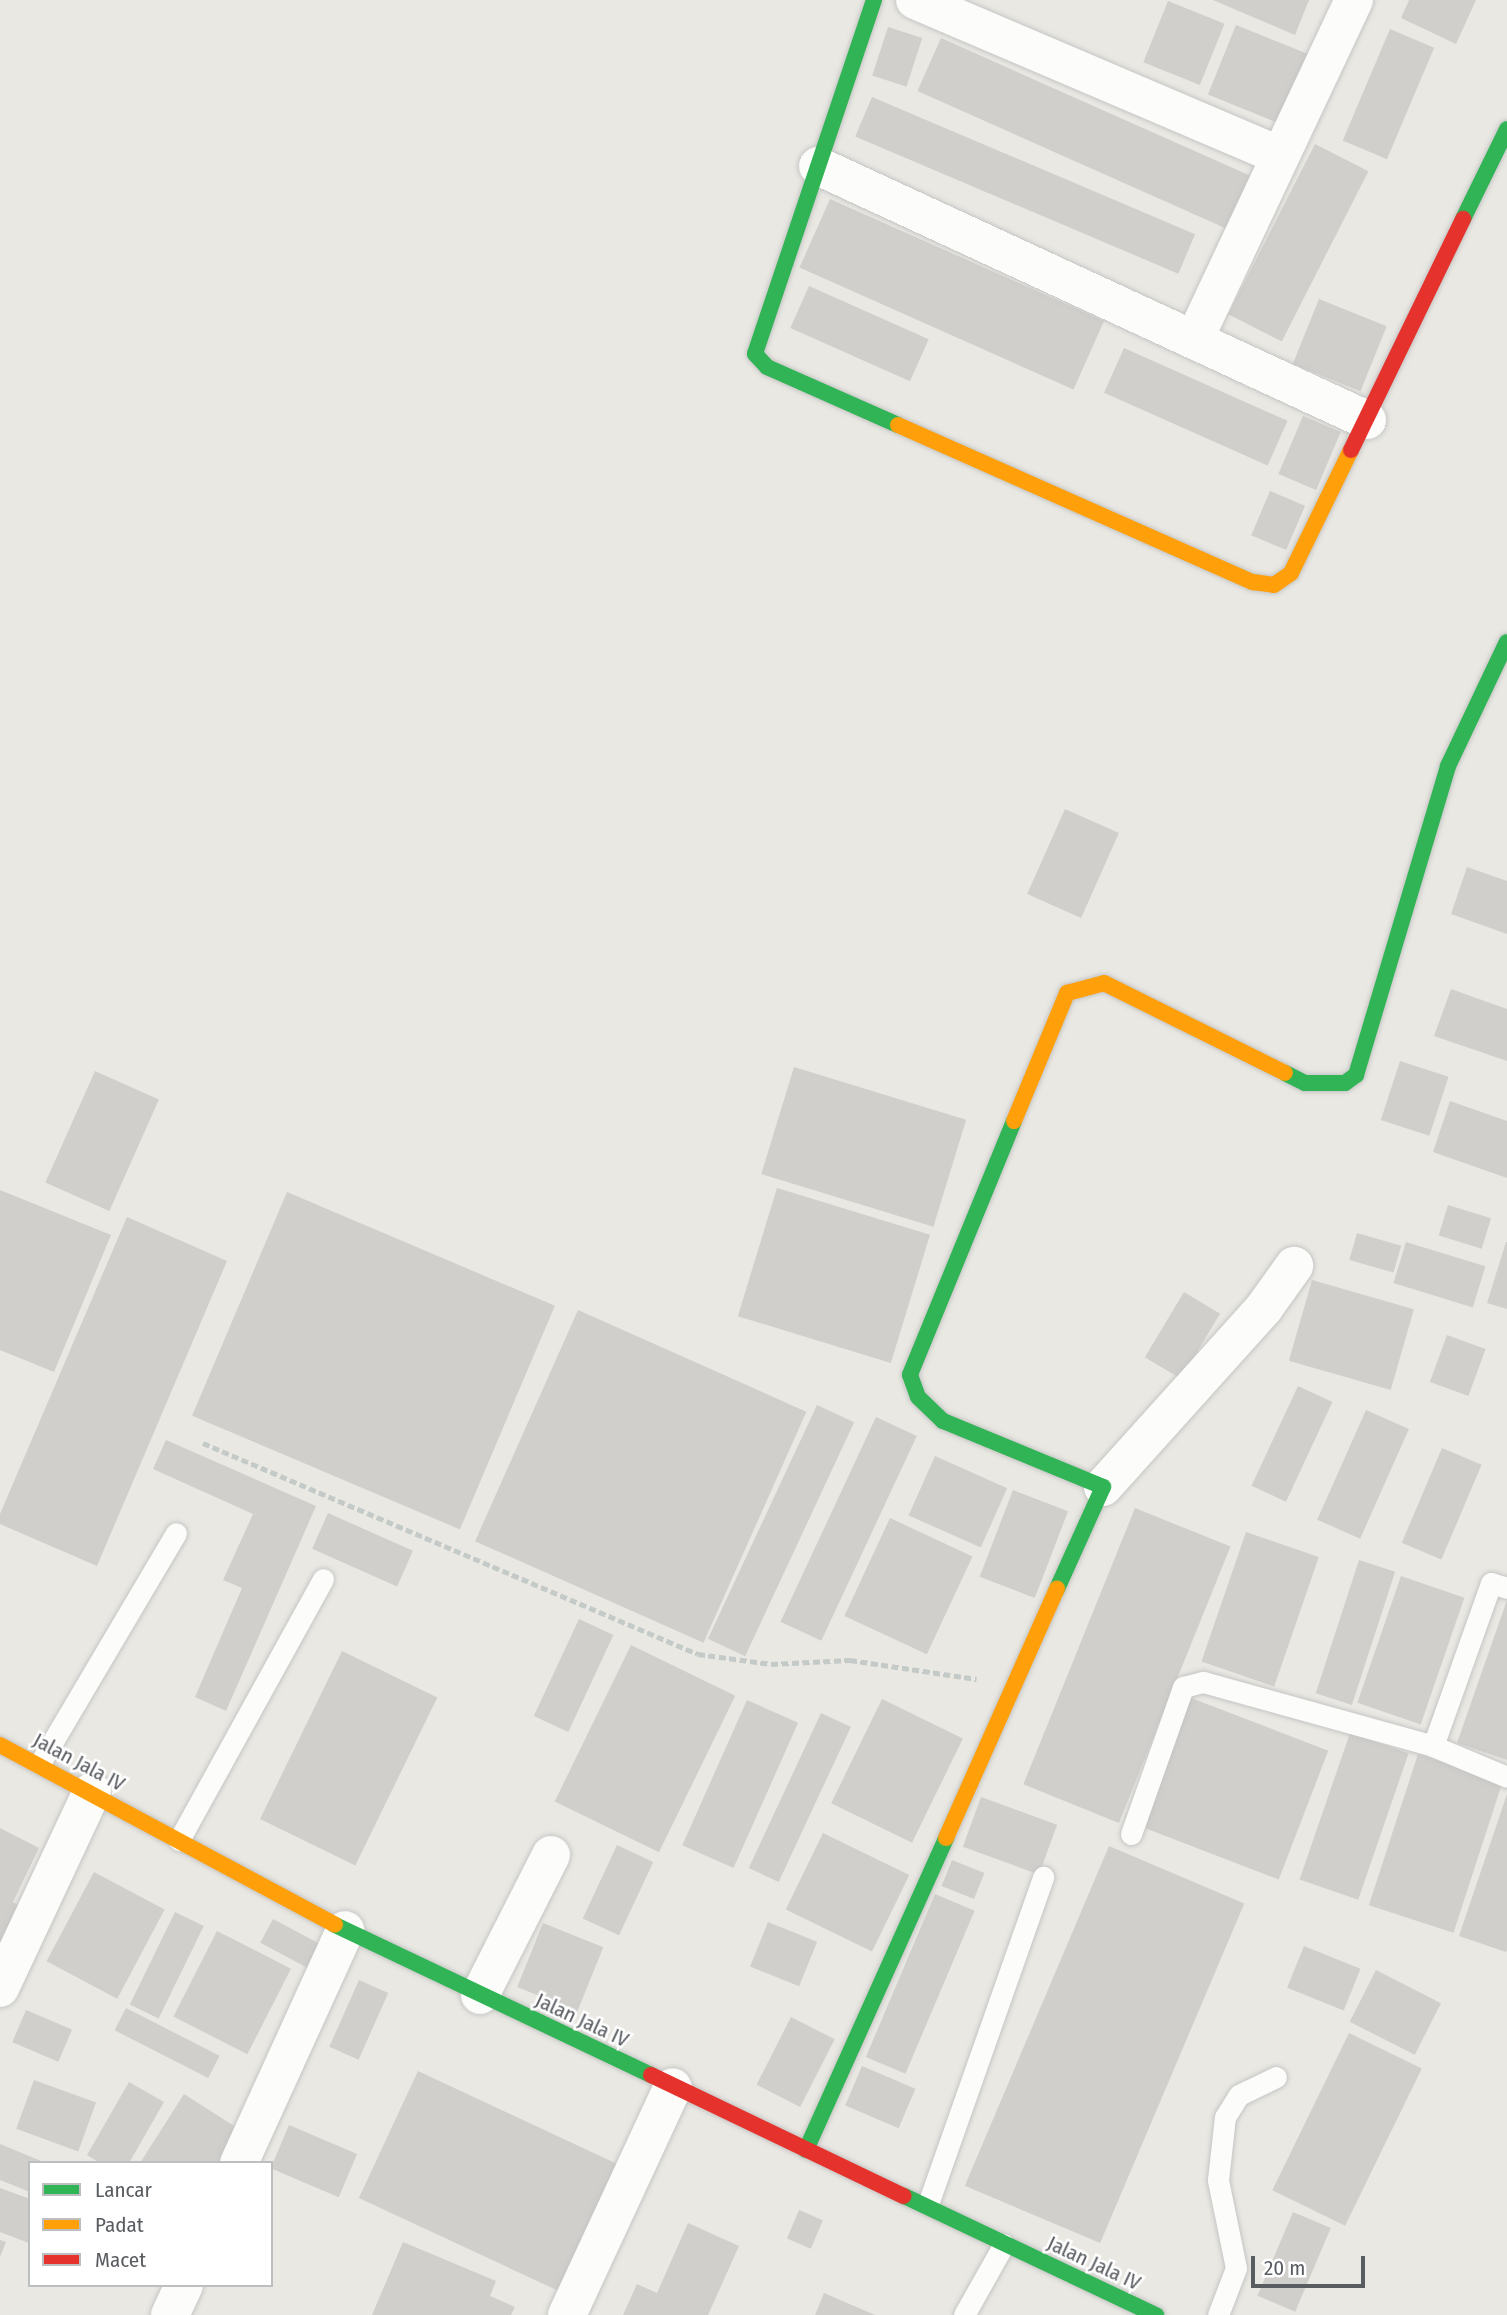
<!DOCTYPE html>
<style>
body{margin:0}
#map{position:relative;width:1507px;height:2315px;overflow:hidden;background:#e9e8e3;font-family:"Fira Sans Condensed",sans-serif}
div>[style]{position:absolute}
.building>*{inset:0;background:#d0cfcc;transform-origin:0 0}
.path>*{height:4.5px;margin-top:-2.25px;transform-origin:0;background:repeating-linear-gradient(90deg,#c4cac7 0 7px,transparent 0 10.5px)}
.roads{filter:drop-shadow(0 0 2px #c5c5c4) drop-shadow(0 0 2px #c5c5c4)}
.lane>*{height:21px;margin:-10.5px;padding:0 10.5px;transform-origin:10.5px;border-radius:10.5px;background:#fcfcfb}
.street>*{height:38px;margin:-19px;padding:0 19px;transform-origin:19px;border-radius:19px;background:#fcfcfb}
.fast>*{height:16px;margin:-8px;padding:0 8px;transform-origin:8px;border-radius:8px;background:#30b455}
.slow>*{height:16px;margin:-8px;padding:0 8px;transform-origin:8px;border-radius:8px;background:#ff9f0a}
.jam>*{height:16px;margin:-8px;padding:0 8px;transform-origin:8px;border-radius:8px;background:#e5322d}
span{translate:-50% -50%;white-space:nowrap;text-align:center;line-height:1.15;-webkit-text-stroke:5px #fff;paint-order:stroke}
.street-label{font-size:21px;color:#595c61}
.legend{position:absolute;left:28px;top:2161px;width:245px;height:126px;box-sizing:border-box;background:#fff;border:2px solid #bdbec0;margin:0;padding:9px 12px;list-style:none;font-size:21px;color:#595c61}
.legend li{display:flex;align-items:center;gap:14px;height:35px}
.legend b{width:35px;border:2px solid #bdbec0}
.scale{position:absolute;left:1251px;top:2256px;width:114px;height:32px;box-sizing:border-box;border:4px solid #595c61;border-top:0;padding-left:9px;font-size:21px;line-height:24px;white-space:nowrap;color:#595c61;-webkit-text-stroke:5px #fff;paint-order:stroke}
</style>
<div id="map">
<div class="building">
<div style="clip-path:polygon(1213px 0,1309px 0,1295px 35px)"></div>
<div style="clip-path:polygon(1409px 0,1476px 0,1456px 44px,1401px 18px)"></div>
<div style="left:1168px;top:1px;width:61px;height:66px;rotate:22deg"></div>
<div style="left:1236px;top:25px;width:81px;height:75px;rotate:22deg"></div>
<div style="left:888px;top:27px;width:36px;height:51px;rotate:18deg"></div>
<div style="left:1390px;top:29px;width:48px;height:121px;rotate:23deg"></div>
<div style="left:941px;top:38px;width:338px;height:58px;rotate:24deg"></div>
<div style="left:872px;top:97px;width:351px;height:43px;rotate:23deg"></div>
<div style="left:1315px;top:144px;width:60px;height:191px;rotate:27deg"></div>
<div style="left:830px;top:199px;width:300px;height:75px;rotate:24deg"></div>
<div style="left:809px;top:286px;width:131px;height:46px;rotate:24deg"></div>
<div style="left:1319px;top:299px;width:73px;height:70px;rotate:22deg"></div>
<div style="left:1124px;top:348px;width:179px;height:49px;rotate:24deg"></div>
<div style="left:1303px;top:416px;width:41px;height:63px;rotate:23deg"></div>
<div style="left:1270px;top:491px;width:38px;height:48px;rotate:23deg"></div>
<div style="left:1065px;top:809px;width:59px;height:93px;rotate:24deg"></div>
<div style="clip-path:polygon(1467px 867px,1507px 881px,1507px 934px,1451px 914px)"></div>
<div style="clip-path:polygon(1451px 989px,1507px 1009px,1507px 1061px,1434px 1036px)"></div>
<div style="left:1400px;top:1061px;width:51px;height:62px;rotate:18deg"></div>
<div style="left:794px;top:1067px;width:180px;height:112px;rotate:17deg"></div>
<div style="left:95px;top:1071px;width:70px;height:122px;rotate:24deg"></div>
<div style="clip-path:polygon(1450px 1101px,1507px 1121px,1507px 1178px,1433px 1152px)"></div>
<div style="left:777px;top:1188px;width:160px;height:134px;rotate:17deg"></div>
<div style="clip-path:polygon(0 1190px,111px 1235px,54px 1372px,0 1350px)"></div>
<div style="left:287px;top:1192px;width:291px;height:243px;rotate:23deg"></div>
<div style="left:1448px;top:1205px;width:45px;height:32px;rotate:17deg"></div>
<div style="clip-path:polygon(127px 1217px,227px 1261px,97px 1566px,0 1524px,0 1514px)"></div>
<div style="left:1357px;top:1233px;width:46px;height:28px;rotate:16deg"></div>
<div style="left:1406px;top:1242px;width:83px;height:43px;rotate:17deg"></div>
<div style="clip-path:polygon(1506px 1242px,1507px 1242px,1507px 1309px,1487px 1303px)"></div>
<div style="left:1312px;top:1280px;width:106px;height:84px;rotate:16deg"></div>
<div style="left:1184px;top:1292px;width:42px;height:76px;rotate:31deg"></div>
<div style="left:578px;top:1310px;width:250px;height:253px;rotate:24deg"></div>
<div style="left:1447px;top:1335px;width:41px;height:50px;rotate:20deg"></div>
<div style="left:1298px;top:1386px;width:38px;height:110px;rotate:25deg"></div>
<div style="left:817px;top:1405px;width:41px;height:258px;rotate:25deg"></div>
<div style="left:1366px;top:1410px;width:47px;height:120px;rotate:24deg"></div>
<div style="left:876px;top:1417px;width:45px;height:226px;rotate:25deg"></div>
<div style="clip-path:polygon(166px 1440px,316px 1506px,226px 1711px,195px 1697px,242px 1588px,223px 1580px,253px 1514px,153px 1469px)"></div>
<div style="left:1442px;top:1448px;width:43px;height:103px;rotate:23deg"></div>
<div style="left:935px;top:1456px;width:79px;height:65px;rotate:24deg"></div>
<div style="left:1013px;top:1490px;width:59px;height:93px;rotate:21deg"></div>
<div style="left:1135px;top:1508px;width:103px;height:298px;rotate:22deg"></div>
<div style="left:328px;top:1513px;width:93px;height:39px;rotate:24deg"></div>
<div style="left:890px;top:1518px;width:91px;height:108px;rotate:25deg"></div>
<div style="left:1246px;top:1532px;width:77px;height:137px;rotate:19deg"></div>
<div style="left:1359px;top:1560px;width:38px;height:140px;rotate:18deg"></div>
<div style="left:1401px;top:1576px;width:67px;height:134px;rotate:19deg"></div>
<div style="clip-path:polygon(1507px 1600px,1507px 1760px,1457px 1743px)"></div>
<div style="left:579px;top:1619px;width:38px;height:107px;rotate:25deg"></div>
<div style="left:631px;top:1645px;width:116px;height:174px;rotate:26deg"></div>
<div style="left:342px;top:1651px;width:106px;height:187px;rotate:26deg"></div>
<div style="left:1191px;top:1698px;width:147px;height:138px;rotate:21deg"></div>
<div style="left:882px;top:1699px;width:90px;height:116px;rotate:26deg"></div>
<div style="left:747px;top:1700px;width:56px;height:159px;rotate:24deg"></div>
<div style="left:821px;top:1713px;width:33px;height:171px;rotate:25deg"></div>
<div style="left:1350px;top:1733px;width:62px;height:155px;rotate:19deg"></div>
<div style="left:1418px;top:1754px;width:89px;height:159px;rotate:18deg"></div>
<div style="clip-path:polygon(1507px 1794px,1507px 1950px,1506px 1952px,1459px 1936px)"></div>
<div style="left:981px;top:1797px;width:81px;height:53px;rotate:20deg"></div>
<div style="clip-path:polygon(0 1828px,39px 1848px,13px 1902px,23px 1908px,0 1953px)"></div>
<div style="left:823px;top:1833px;width:96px;height:85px;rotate:26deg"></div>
<div style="left:617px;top:1845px;width:40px;height:81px;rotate:25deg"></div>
<div style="left:1109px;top:1846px;width:147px;height:369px;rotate:23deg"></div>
<div style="left:952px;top:1860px;width:35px;height:28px;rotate:22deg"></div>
<div style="left:94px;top:1872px;width:80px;height:101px;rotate:28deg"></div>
<div style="left:935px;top:1894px;width:43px;height:177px;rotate:23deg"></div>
<div style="left:175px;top:1912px;width:32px;height:103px;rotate:26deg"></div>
<div style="left:273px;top:1919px;width:58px;height:27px;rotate:28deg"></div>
<div style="left:768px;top:1922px;width:53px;height:48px;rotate:22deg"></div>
<div style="left:543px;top:1923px;width:65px;height:69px;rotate:22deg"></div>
<div style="left:217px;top:1931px;width:83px;height:96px;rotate:27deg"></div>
<div style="left:1304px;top:1946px;width:61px;height:45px;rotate:22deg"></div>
<div style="left:1376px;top:1970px;width:73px;height:58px;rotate:27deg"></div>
<div style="left:359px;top:1980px;width:32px;height:73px;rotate:24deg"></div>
<div style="left:126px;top:2008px;width:105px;height:25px;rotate:27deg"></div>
<div style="left:26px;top:2010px;width:50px;height:35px;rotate:23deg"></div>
<div style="left:791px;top:2017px;width:49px;height:76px;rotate:27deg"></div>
<div style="left:1349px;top:2033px;width:81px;height:175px;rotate:26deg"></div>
<div style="left:862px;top:2066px;width:58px;height:43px;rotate:23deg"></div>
<div style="left:418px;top:2071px;width:227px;height:140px;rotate:25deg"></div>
<div style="left:34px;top:2080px;width:66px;height:52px;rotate:20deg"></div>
<div style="clip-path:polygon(129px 2082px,164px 2102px,129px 2163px,100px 2163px,87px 2155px)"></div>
<div style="clip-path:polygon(184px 2094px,242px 2131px,222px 2163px,140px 2163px)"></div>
<div style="left:289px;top:2125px;width:74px;height:47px;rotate:23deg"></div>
<div style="clip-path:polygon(0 2144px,46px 2163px,30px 2163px,30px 2192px,0 2180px)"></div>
<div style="clip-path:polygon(0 2188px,30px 2199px,29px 2243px,0 2232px)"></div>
<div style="left:799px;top:2210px;width:26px;height:31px;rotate:23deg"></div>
<div style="left:1293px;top:2212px;width:41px;height:91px;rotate:23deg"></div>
<div style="clip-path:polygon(688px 2223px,739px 2246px,708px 2315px,623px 2315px,637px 2284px,657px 2293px)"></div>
<div style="clip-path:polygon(0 2240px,6px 2242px,0 2257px)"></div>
<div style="clip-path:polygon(403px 2242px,496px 2281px,490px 2296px,515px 2307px,511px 2315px,372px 2315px)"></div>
<div style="clip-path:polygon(824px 2293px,875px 2315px,815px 2315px)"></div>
</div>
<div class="path">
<div style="left:203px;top:1443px;width:538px;rotate:23.09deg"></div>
<div style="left:698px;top:1654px;width:74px;rotate:7.8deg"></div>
<div style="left:771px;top:1664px;width:79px;rotate:-2.9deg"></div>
<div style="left:850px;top:1660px;width:128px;rotate:8.5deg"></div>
</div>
<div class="roads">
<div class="lane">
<div style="left:1433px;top:1746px;width:80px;rotate:22.7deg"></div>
<div style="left:40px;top:1763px;width:267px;rotate:-59.4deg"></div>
<div style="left:1131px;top:1834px;width:156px;rotate:-70.5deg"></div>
<div style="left:1183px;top:1687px;width:21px;rotate:-14deg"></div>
<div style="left:1203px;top:1682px;width:239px;rotate:15.5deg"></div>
<div style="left:1433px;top:1746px;width:173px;rotate:-70.4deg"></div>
<div style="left:1491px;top:1583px;width:17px;rotate:17deg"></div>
<div style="left:179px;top:1840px;width:298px;rotate:-61.1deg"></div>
<div style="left:928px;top:2204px;width:347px;rotate:-70.6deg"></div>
<div style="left:964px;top:2315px;width:81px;rotate:-60.6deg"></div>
<div style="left:1218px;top:2315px;width:50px;rotate:-69deg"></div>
<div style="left:1236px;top:2268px;width:90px;rotate:-101.6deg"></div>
<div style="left:1218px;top:2180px;width:63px;rotate:-83.7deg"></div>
<div style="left:1225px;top:2117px;width:26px;rotate:-58deg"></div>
<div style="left:1239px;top:2095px;width:41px;rotate:-25.9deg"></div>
</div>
<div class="street">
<div style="left:915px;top:0;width:397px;rotate:23.1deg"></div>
<div style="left:818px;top:166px;width:605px;rotate:24.83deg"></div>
<div style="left:1194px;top:340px;width:376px;rotate:-64.8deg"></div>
<div style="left:1103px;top:1487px;width:241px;rotate:-48deg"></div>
<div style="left:1264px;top:1308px;width:52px;rotate:-54.5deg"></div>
<div style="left:0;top:1988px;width:217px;rotate:-64.9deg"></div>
<div style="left:480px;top:1995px;width:157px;rotate:-63.1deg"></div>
<div style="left:239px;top:2163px;width:256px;rotate:-65.5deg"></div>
<div style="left:170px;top:2315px;width:33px;rotate:-65deg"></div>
<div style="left:567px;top:2315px;width:251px;rotate:-65.1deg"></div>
</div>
<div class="fast">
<div style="left:874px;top:0;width:373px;rotate:108.6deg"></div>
<div style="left:755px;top:354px;width:18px;rotate:47deg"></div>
<div style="left:767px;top:367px;width:143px;rotate:23.9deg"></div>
<div style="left:1463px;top:219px;width:100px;rotate:-63.9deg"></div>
<div style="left:1285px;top:1073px;width:22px;rotate:27deg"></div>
<div style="left:1305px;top:1083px;width:40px"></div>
<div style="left:1345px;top:1083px;width:14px;rotate:-36deg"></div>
<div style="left:1356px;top:1075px;width:322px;rotate:-73.4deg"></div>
<div style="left:1448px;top:766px;width:137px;rotate:-64.6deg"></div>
<div style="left:1014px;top:1121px;width:274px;rotate:112.3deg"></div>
<div style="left:910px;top:1375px;width:23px;rotate:70deg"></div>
<div style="left:918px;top:1397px;width:35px;rotate:44deg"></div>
<div style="left:943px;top:1421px;width:173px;rotate:22.4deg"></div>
<div style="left:1103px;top:1487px;width:112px;rotate:114.3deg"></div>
<div style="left:335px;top:1925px;width:350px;rotate:25.4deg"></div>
<div style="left:806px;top:2150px;width:342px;rotate:-65.8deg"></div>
<div style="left:904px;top:2196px;width:279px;rotate:25.3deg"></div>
</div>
<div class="slow">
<div style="left:898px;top:425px;width:388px;rotate:23.9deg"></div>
<div style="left:1253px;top:582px;width:21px;rotate:8deg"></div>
<div style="left:1274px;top:585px;width:21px;rotate:-35deg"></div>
<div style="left:1291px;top:573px;width:137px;rotate:-64deg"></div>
<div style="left:1014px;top:1121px;width:139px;rotate:-67.5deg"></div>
<div style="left:1067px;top:993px;width:38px;rotate:-15deg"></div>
<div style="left:1104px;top:983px;width:202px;rotate:26.4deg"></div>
<div style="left:0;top:1745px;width:380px;rotate:28.2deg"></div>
<div style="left:946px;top:1838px;width:273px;rotate:-66deg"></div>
</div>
<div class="jam">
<div style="left:1351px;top:450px;width:257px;rotate:-64.1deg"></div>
<div style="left:651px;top:2075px;width:280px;rotate:25.6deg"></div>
</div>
</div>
<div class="street-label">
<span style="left:79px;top:1762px;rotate:28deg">Jalan Jala IV</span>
<span style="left:582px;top:2020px;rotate:25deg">Jalan Jala IV</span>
<span style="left:1094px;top:2263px;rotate:25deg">Jalan Jala IV</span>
</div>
<ul class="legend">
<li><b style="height:9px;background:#30b455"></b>Lancar</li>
<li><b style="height:9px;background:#ff9f0a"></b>Padat</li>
<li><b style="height:9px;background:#e5322d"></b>Macet</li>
</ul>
<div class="scale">20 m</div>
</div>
